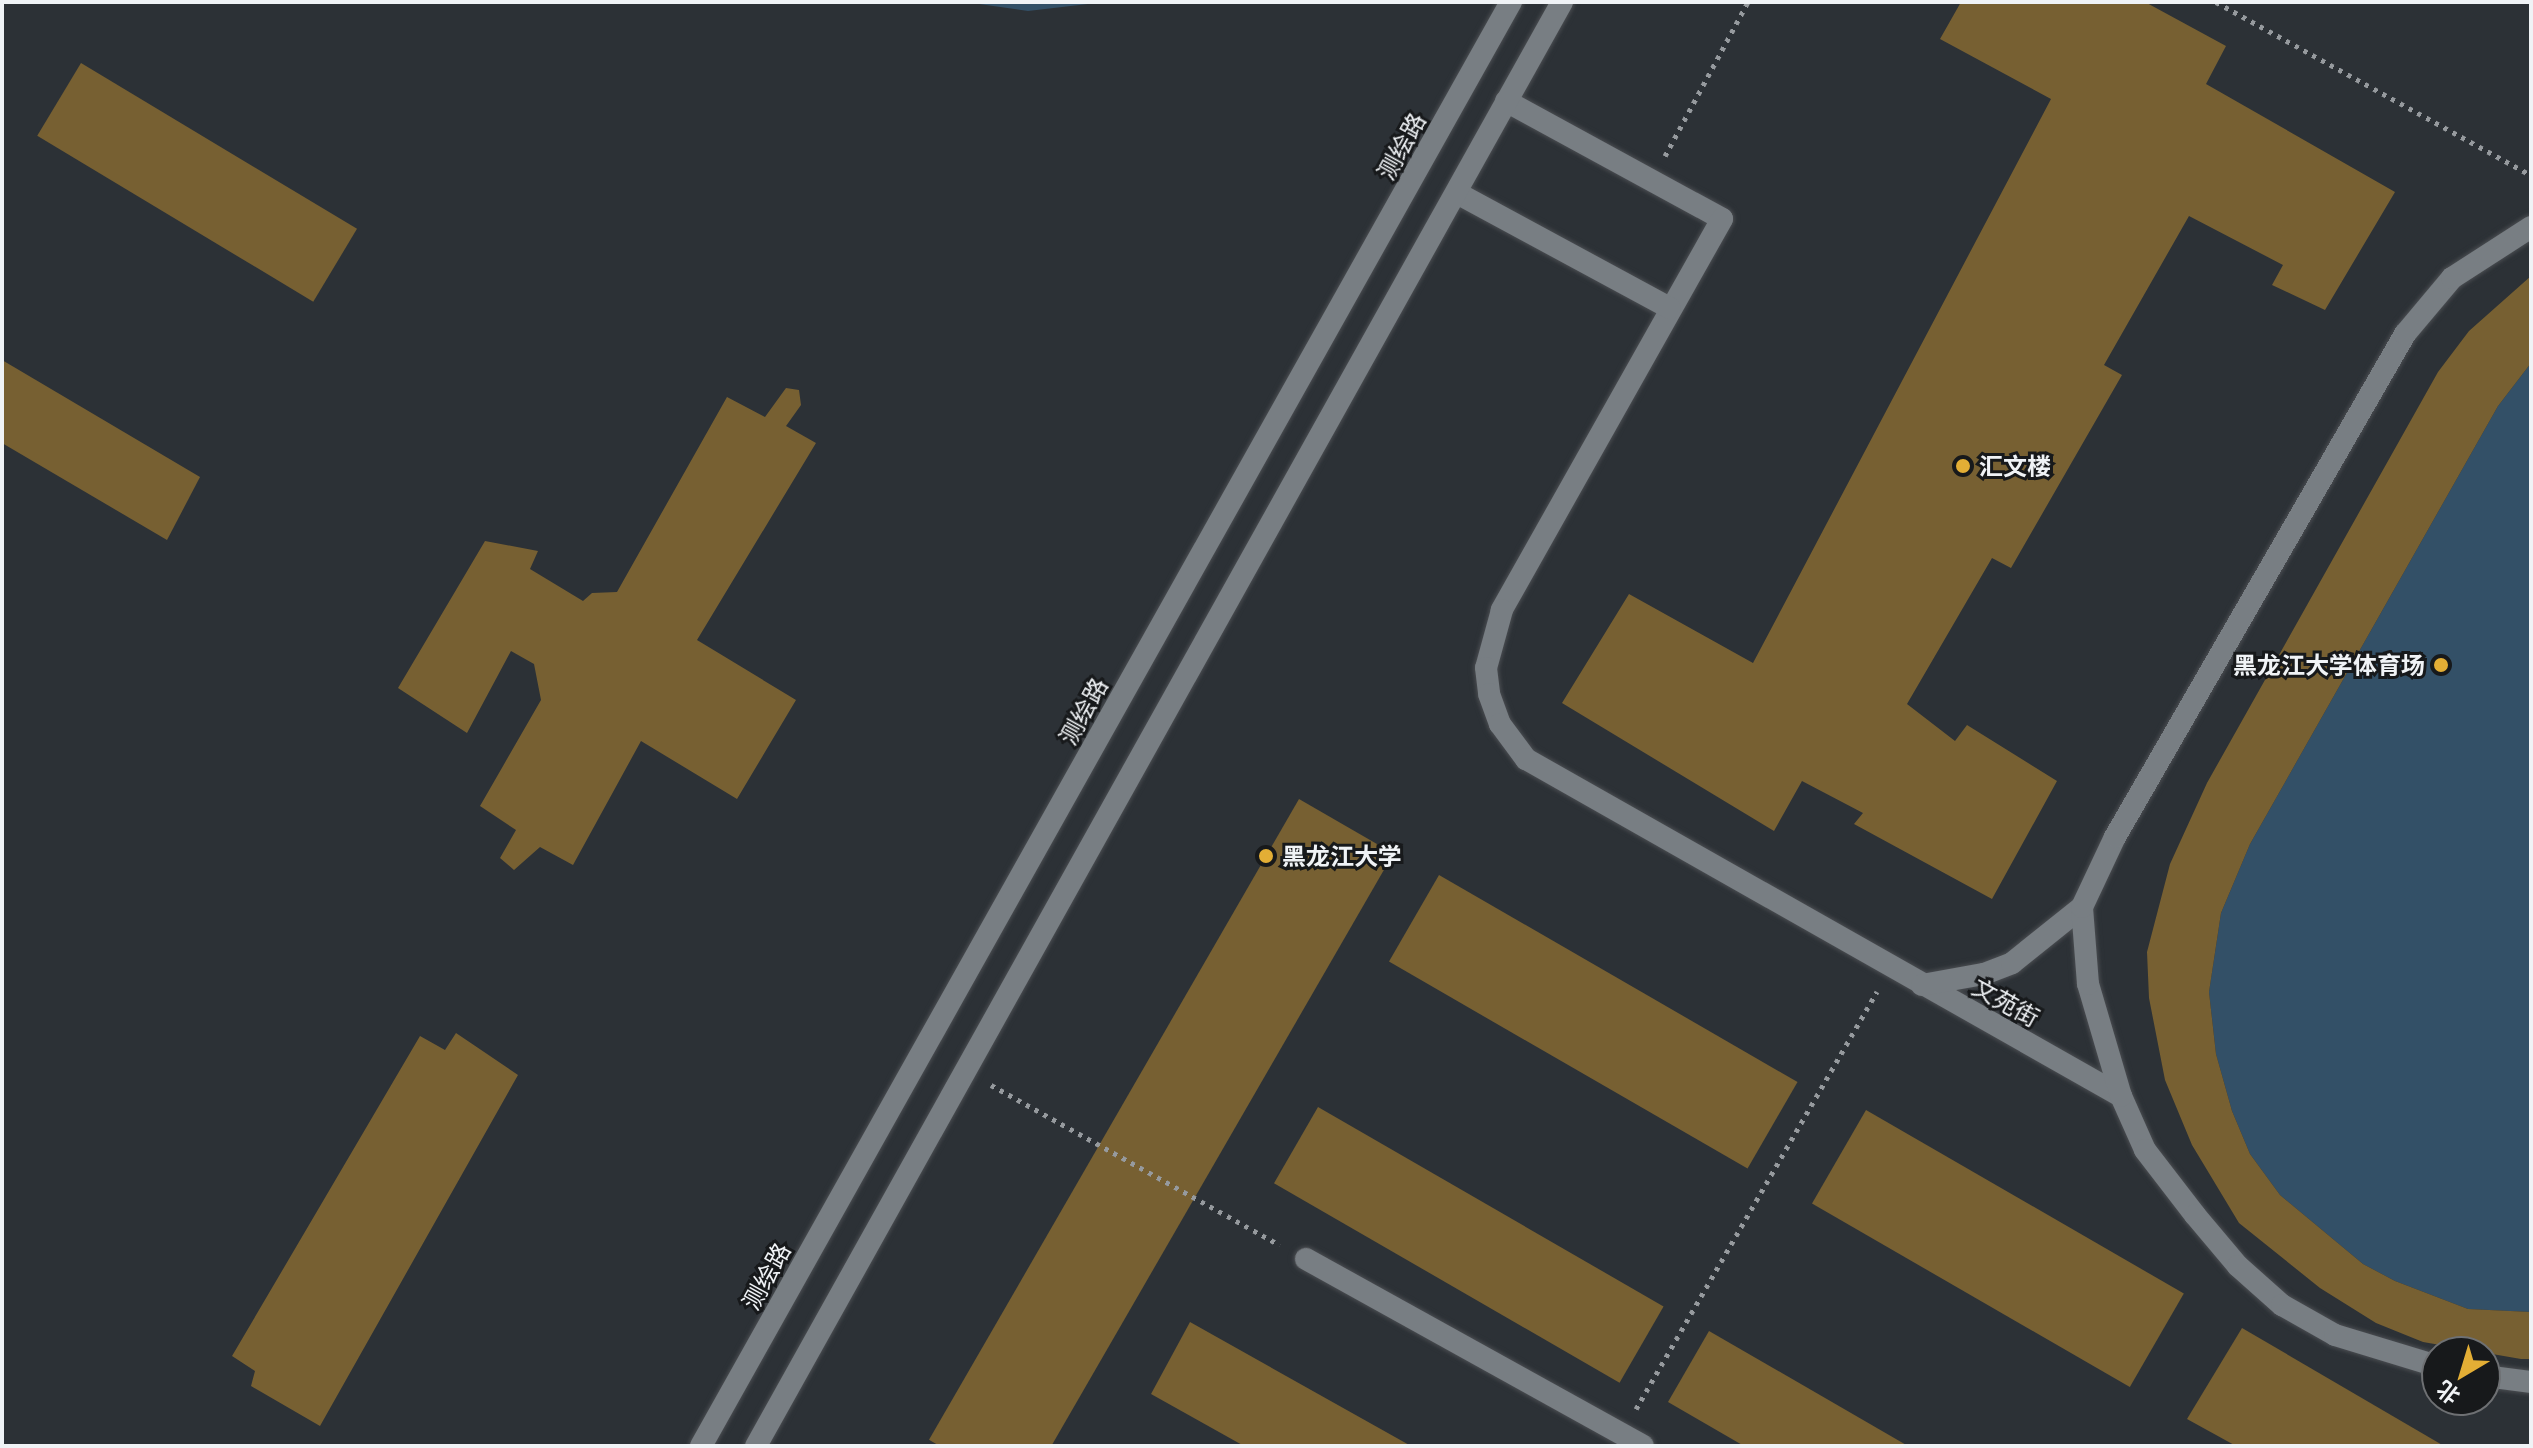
<!DOCTYPE html>
<meta charset="utf-8">
<style>
body{margin:0}
#map{position:relative;width:2533px;height:1448px;overflow:hidden;background:#2c3136;font-family:"Exo 2","Noto Sans SC",sans-serif}
div>[style]{position:absolute}
.green>*{inset:0;background:#335067}
.building>*{inset:0;background:#776032;transform-origin:0 0}
.path>*{height:5px;margin-top:-2.5px;transform-origin:0;background:repeating-linear-gradient(90deg,#969a9e 0 4px,transparent 0 10px)}
.roads{filter:drop-shadow(0 0 2px #4a4d51) drop-shadow(0 0 2px #4a4d51)}
.minor>*{height:22px;margin:-11px;padding:0 11px;transform-origin:11px;border-radius:11px;background:#787e83}
.secondary>*{height:22px;margin:-11px;padding:0 11px;transform-origin:11px;border-radius:11px;background:#787e83}
.dots>*{width:22px;height:22px;translate:-50% -50%;box-sizing:border-box;border:4px solid #17191b;border-radius:50%}
span{translate:-50% -50%;white-space:nowrap;text-align:center;line-height:1.15;-webkit-text-stroke:6px #17191b;paint-order:stroke}
.street-label{font-size:24px;color:#f0f3f6}
.poi-label{font-size:24px;color:#f0f3f6;font-weight:700}
.left{translate:0 -50%;text-align:left}
.right{translate:-100% -50%;text-align:right}
.frame{position:absolute;inset:0;border:4px solid #f0f3f6;pointer-events:none}
.north{position:absolute;left:2421px;top:1336px;width:80px;height:80px;box-sizing:border-box;background:#17191b;border:2px solid #6e7073;border-radius:50%;rotate:218deg;font-size:22px;font-weight:700;line-height:32px;text-align:center;color:#f0f3f6}
.north::after{content:'';display:block;margin:auto;width:28px;height:36px;background:#e3ae35;clip-path:polygon(50% 0,100% 100%,50% 72%,0 100%)}
</style>
<div id="map">
<div class="green">
<div style="clip-path:polygon(965px 2px,1105px 2px,1028px 11px)"></div>
<div style="clip-path:polygon(2531px 363px,2531px 1312px,2468px 1309px,2395px 1281px,2363px 1264px,2280px 1195px,2250px 1154px,2232px 1111px,2216px 1054px,2209px 992px,2221px 913px,2250px 844px,2498px 406px)"></div>
</div>
<div class="building">
<div style="clip-path:polygon(1961px 2px,2145px 2px,2226px 46px,2206px 84px,2395px 192px,2325px 310px,2272px 285px,2283px 265px,2189px 216px,2104px 365px,2122px 375px,2011px 568px,1992px 558px,1907px 704px,1955px 741px,1967px 725px,2057px 781px,1992px 899px,1854px 824px,1863px 813px,1802px 781px,1774px 831px,1562px 703px,1629px 594px,1753px 663px,2051px 99px,1940px 39px)"></div>
<div style="left:81px;top:63px;width:322px;height:85px;rotate:31deg"></div>
<div style="clip-path:polygon(2531px 276px,2531px 363px,2498px 406px,2250px 844px,2221px 913px,2209px 992px,2216px 1054px,2232px 1111px,2250px 1154px,2280px 1195px,2363px 1264px,2395px 1281px,2468px 1309px,2531px 1312px,2531px 1359px,2521px 1359px,2423px 1342px,2376px 1323px,2320px 1288px,2239px 1223px,2192px 1145px,2165px 1080px,2149px 998px,2147px 952px,2170px 864px,2207px 783px,2438px 372px,2469px 331px)"></div>
<div style="clip-path:polygon(2px 360px,200px 477px,167px 540px,2px 443px)"></div>
<div style="clip-path:polygon(786px 388px,799px 390px,801px 405px,786px 426px,816px 443px,697px 640px,796px 700px,737px 799px,641px 741px,573px 865px,540px 847px,514px 870px,500px 858px,516px 830px,480px 806px,541px 700px,534px 664px,511px 651px,467px 733px,398px 688px,485px 541px,538px 551px,530px 569px,583px 601px,592px 593px,617px 592px,727px 397px,765px 417px)"></div>
<div style="left:1299px;top:799px;width:109px;height:740px;rotate:30deg"></div>
<div style="left:1439px;top:875px;width:414px;height:100px;rotate:30deg"></div>
<div style="clip-path:polygon(456px 1033px,518px 1075px,320px 1426px,251px 1386px,255px 1371px,232px 1356px,420px 1036px,445px 1050px)"></div>
<div style="left:1318px;top:1107px;width:399px;height:88px;rotate:30deg"></div>
<div style="left:1866px;top:1110px;width:367px;height:108px;rotate:30deg"></div>
<div style="clip-path:polygon(1190px 1322px,1411px 1446px,1244px 1446px,1151px 1394px)"></div>
<div style="clip-path:polygon(2242px 1328px,2444px 1446px,2236px 1446px,2187px 1419px)"></div>
<div style="clip-path:polygon(1709px 1331px,1908px 1446px,1744px 1446px,1668px 1402px)"></div>
</div>
<div class="path">
<div style="left:2216px;top:2px;width:359px;rotate:28.8deg"></div>
<div style="left:1665px;top:156px;width:175px;rotate:-61.7deg"></div>
<div style="left:991px;top:1085px;width:330px;rotate:29deg"></div>
<div style="left:1636px;top:1409px;width:482px;rotate:-60deg"></div>
</div>
<div class="roads">
<div class="minor">
<div style="left:1506px;top:101px;width:246px;rotate:28.6deg"></div>
<div style="left:1722px;top:219px;width:449px;rotate:119.4deg"></div>
<div style="left:1502px;top:610px;width:60px;rotate:105.4deg"></div>
<div style="left:1486px;top:668px;width:26px;rotate:83deg"></div>
<div style="left:1489px;top:694px;width:32px;rotate:70deg"></div>
<div style="left:1500px;top:724px;width:44px;rotate:53.4deg"></div>
<div style="left:1526px;top:759px;width:684px;rotate:29.53deg"></div>
<div style="left:2121px;top:1096px;width:59px;rotate:66deg"></div>
<div style="left:2145px;top:1150px;width:82px;rotate:52.4deg"></div>
<div style="left:2195px;top:1215px;width:67px;rotate:49.9deg"></div>
<div style="left:2238px;top:1266px;width:59px;rotate:41.6deg"></div>
<div style="left:2282px;top:1305px;width:61px;rotate:29.5deg"></div>
<div style="left:2335px;top:1335px;width:107px;rotate:16.9deg"></div>
<div style="left:1457px;top:193px;width:242px;rotate:28.4deg"></div>
<div style="left:1922px;top:985px;width:63px;rotate:-10.1deg"></div>
<div style="left:1984px;top:974px;width:30px;rotate:-21deg"></div>
<div style="left:2012px;top:963px;width:90px;rotate:-38.7deg"></div>
<div style="left:2121px;top:1096px;width:117px;rotate:-106.4deg"></div>
<div style="left:2088px;top:984px;width:77px;rotate:-94.5deg"></div>
<div style="left:2082px;top:907px;width:77px;rotate:-64.8deg"></div>
<div style="left:2115px;top:837px;width:581px;rotate:-60.03deg"></div>
<div style="left:2405px;top:334px;width:73px;rotate:-50deg"></div>
<div style="left:2452px;top:278px;width:94px;rotate:-32.8deg"></div>
<div style="left:1306px;top:1259px;width:385px;rotate:29deg"></div>
<div style="left:2485px;top:1376px;width:46px;rotate:7.4deg"></div>
</div>
<div class="secondary">
<div style="left:701px;top:1446px;width:1656px;rotate:-60.71deg"></div>
<div style="left:756px;top:1446px;width:1654px;rotate:-60.83deg"></div>
</div>
</div>
<div class="dots">
<div style="left:1963px;top:466px;background:#e3ae35"></div>
<div style="left:2441px;top:665px;background:#e3ae35"></div>
<div style="left:1266px;top:856px;background:#e3ae35"></div>
</div>
<div class="street-label">
<span style="left:1401px;top:146px;rotate:-61deg">测绘路</span>
<span style="left:1083px;top:711px;rotate:-61deg">测绘路</span>
<span style="left:2006px;top:1002px;rotate:29deg">文苑街</span>
<span style="left:766px;top:1276px;rotate:-61deg">测绘路</span>
</div>
<div class="poi-label">
<span class="left" style="left:1979px;top:466px">汇文楼</span>
<span class="right" style="left:2425px;top:665px">黑龙江大学体育场</span>
<span class="left" style="left:1282px;top:856px">黑龙江大学</span>
</div>
<div class="frame"></div>
<div class="north">北</div>
</div>
